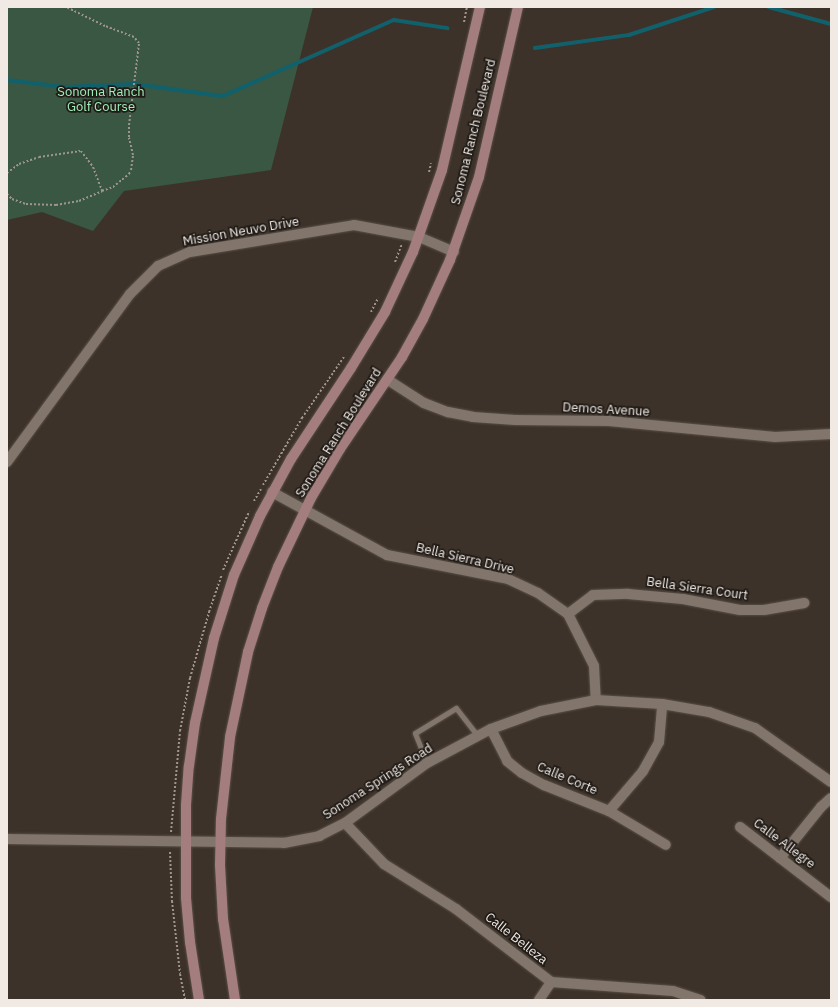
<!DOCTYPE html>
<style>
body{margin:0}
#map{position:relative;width:838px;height:1007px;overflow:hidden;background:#3d3229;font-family:"IBM Plex Sans",sans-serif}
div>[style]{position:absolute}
.green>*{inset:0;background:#395743}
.stream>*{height:3.5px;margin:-1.75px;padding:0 1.75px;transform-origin:1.75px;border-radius:1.75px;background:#11616d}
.path>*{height:2px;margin-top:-1px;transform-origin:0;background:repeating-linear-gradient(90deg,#9e958d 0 2px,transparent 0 4px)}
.roads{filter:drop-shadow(0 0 1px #595048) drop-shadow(0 0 1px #595048)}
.service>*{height:5px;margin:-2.5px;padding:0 2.5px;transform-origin:2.5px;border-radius:2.5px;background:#82756b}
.minor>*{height:10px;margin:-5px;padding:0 5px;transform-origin:5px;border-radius:5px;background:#82756b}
.tertiary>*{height:10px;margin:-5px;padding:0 5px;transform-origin:5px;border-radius:5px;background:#82756b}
.secondary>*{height:10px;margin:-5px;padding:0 5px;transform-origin:5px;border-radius:5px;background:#a47d7e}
span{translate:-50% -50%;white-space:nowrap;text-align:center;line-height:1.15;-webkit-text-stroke:3.5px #201b17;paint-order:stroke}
.park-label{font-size:13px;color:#a1eebb}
.street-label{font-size:13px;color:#f1e9e3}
.frame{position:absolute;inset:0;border:8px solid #f1e9e3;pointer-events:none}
</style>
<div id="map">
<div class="green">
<div style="clip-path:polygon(7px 7px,313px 7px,271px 170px,124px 191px,93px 231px,42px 212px,7px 220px)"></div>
</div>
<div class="stream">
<div style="left:769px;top:7px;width:64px;rotate:15.3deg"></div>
<div style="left:535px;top:48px;width:95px;rotate:-7.9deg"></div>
<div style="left:629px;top:35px;width:89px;rotate:-18.2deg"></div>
<div style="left:7px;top:80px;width:58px;rotate:6.9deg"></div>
<div style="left:65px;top:87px;width:70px;rotate:-2.5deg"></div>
<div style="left:135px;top:84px;width:89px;rotate:7.8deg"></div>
<div style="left:223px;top:96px;width:187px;rotate:-24deg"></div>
<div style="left:394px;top:20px;width:54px;rotate:8.6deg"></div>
</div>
<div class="path">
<div style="left:464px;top:22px;width:15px;rotate:-79deg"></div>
<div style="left:429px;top:172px;width:9px;rotate:-77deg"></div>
<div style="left:7px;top:173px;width:15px;rotate:-37deg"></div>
<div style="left:19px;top:164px;width:21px;rotate:-19deg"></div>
<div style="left:39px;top:157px;width:42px;rotate:-8.1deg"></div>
<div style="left:81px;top:151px;width:20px;rotate:53deg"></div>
<div style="left:93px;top:167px;width:26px;rotate:69deg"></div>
<div style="left:102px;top:191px;width:12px;rotate:-20deg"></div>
<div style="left:113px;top:187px;width:21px;rotate:-39deg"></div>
<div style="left:129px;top:174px;width:4px;rotate:-63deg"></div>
<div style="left:131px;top:170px;width:15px;rotate:-82deg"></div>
<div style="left:133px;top:155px;width:18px;rotate:-103deg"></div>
<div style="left:129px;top:137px;width:12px;rotate:-90deg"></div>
<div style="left:129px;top:125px;width:83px;rotate:-83deg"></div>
<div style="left:139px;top:43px;width:8px;rotate:-130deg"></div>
<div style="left:134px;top:37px;width:31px;rotate:-159deg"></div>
<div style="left:105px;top:26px;width:43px;rotate:-154deg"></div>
<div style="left:7px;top:194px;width:7px;rotate:45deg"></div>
<div style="left:12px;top:199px;width:15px;rotate:20deg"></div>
<div style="left:26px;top:204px;width:30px;rotate:2deg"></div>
<div style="left:56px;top:205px;width:23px;rotate:-10deg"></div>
<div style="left:79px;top:201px;width:25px;rotate:-23deg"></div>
<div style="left:395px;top:262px;width:19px;rotate:-69deg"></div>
<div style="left:371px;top:312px;width:16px;rotate:-63deg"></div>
<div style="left:263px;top:485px;width:78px;rotate:-59.8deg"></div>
<div style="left:302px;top:418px;width:74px;rotate:-55.5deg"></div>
<div style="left:254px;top:501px;width:14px;rotate:-60deg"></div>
<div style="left:223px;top:570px;width:64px;rotate:-65.9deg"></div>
<div style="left:171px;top:832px;width:101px;rotate:-84.9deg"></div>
<div style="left:180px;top:731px;width:54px;rotate:-79.3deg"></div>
<div style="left:190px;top:678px;width:69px;rotate:-73.9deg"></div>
<div style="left:209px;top:612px;width:40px;rotate:-71.1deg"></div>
<div style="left:170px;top:852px;width:49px;rotate:87.7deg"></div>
<div style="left:172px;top:901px;width:73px;rotate:83.7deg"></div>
<div style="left:180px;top:974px;width:26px;rotate:79deg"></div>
</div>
<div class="roads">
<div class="service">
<div style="left:427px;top:763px;width:32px;rotate:-112deg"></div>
<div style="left:415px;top:733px;width:48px;rotate:-31.4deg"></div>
<div style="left:456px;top:708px;width:36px;rotate:52deg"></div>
</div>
<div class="minor">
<div style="left:388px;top:380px;width:43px;rotate:32.6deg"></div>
<div style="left:424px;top:403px;width:26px;rotate:21deg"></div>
<div style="left:448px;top:412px;width:25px;rotate:11deg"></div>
<div style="left:473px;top:417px;width:42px;rotate:4.1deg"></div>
<div style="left:515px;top:420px;width:94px;rotate:0.6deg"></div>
<div style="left:609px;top:421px;width:167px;rotate:5.5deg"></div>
<div style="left:775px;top:437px;width:56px;rotate:-3.1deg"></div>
<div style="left:7px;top:462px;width:208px;rotate:-53.8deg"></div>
<div style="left:130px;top:294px;width:40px;rotate:-45deg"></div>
<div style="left:158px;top:266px;width:35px;rotate:-24deg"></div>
<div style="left:190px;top:252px;width:166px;rotate:-9.3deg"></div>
<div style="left:354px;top:225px;width:66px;rotate:10.5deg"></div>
<div style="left:419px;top:237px;width:38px;rotate:23deg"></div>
<div style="left:272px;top:492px;width:131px;rotate:28.7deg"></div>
<div style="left:387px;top:555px;width:123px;rotate:11.2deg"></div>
<div style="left:508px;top:579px;width:33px;rotate:25deg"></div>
<div style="left:538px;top:593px;width:37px;rotate:35deg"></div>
<div style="left:568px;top:614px;width:58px;rotate:63.4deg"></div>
<div style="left:594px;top:666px;width:34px;rotate:87deg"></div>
<div style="left:568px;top:614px;width:31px;rotate:-37deg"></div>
<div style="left:593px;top:595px;width:35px;rotate:-2deg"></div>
<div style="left:628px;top:594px;width:55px;rotate:5.2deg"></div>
<div style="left:683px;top:599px;width:58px;rotate:10.9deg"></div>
<div style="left:740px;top:610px;width:24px"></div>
<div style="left:764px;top:610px;width:41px;rotate:-9.9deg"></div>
<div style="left:491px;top:729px;width:36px;rotate:63deg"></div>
<div style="left:507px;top:761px;width:19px;rotate:39deg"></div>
<div style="left:522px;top:773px;width:25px;rotate:29deg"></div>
<div style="left:544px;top:785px;width:70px;rotate:21.8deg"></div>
<div style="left:609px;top:811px;width:66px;rotate:30.8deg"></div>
<div style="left:609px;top:811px;width:52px;rotate:-49.6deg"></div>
<div style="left:643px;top:771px;width:33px;rotate:-61deg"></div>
<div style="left:659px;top:742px;width:38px;rotate:-85deg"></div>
<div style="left:345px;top:823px;width:57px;rotate:46.4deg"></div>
<div style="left:384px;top:864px;width:85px;rotate:32deg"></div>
<div style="left:456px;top:909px;width:120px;rotate:37.5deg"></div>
<div style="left:551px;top:982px;width:122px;rotate:4.2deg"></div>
<div style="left:673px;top:991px;width:29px;rotate:18deg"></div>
<div style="left:740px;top:827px;width:115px;rotate:37.6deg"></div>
<div style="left:780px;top:858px;width:65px;rotate:-51.2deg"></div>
<div style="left:821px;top:807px;width:13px;rotate:-42deg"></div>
<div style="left:539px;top:1000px;width:22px;rotate:-56deg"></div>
</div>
<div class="tertiary">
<div style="left:7px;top:839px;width:277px;rotate:0.8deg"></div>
<div style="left:284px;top:843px;width:36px;rotate:-11deg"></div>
<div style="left:319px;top:836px;width:29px;rotate:-27deg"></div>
<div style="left:345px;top:823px;width:102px;rotate:-36.2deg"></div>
<div style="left:427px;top:763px;width:72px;rotate:-28deg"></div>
<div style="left:491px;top:729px;width:53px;rotate:-19.8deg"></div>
<div style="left:541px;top:711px;width:56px;rotate:-11.3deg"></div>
<div style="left:596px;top:700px;width:66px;rotate:3.5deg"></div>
<div style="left:662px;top:704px;width:48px;rotate:9.7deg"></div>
<div style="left:709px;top:712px;width:49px;rotate:19.2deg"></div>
<div style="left:755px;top:728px;width:93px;rotate:35.4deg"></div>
</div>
<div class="secondary">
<div style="left:199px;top:1000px;width:59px;rotate:-98.8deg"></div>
<div style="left:190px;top:942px;width:44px;rotate:-95.2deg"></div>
<div style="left:186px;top:898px;width:93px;rotate:-90deg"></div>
<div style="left:186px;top:805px;width:39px;rotate:-86deg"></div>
<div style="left:189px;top:766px;width:43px;rotate:-82.1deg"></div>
<div style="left:195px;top:723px;width:87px;rotate:-77.4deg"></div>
<div style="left:214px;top:638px;width:66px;rotate:-72.4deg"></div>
<div style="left:234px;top:575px;width:64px;rotate:-66.2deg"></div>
<div style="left:260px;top:516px;width:65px;rotate:-61.5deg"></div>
<div style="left:291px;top:459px;width:109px;rotate:-56.6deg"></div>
<div style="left:351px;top:368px;width:66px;rotate:-58.7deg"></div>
<div style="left:385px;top:312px;width:66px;rotate:-65deg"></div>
<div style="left:413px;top:252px;width:87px;rotate:-70.5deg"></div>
<div style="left:442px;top:170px;width:167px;rotate:-76.9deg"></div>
<div style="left:235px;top:1000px;width:82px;rotate:-98.4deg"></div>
<div style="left:223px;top:919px;width:54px;rotate:-93.2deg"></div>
<div style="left:220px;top:865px;width:46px;rotate:-88.8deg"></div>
<div style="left:221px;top:819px;width:82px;rotate:-83.7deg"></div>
<div style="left:230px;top:737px;width:87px;rotate:-78deg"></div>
<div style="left:248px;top:652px;width:46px;rotate:-72.3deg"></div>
<div style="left:262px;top:608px;width:44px;rotate:-68.7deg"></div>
<div style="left:278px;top:567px;width:76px;rotate:-64.4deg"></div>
<div style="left:311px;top:498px;width:57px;rotate:-59.4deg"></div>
<div style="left:340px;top:449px;width:111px;rotate:-56deg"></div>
<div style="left:402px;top:357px;width:43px;rotate:-61.1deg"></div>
<div style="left:423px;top:319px;width:65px;rotate:-65.4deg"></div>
<div style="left:450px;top:260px;width:88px;rotate:-70.7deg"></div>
<div style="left:479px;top:177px;width:174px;rotate:-77.1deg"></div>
</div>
</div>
<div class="park-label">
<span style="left:101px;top:100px">Sonoma Ranch<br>Golf Course</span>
</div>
<div class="street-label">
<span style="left:474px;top:132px;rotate:-76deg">Sonoma Ranch Boulevard</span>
<span style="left:241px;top:232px;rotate:-10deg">Mission Neuvo Drive</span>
<span style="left:606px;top:410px;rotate:3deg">Demos Avenue</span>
<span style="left:339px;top:433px;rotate:-58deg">Sonoma Ranch Boulevard</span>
<span style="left:465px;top:559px;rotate:13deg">Bella Sierra Drive</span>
<span style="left:697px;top:589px;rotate:8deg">Bella Sierra Court</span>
<span style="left:567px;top:779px;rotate:23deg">Calle Corte</span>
<span style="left:378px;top:782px;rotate:-33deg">Sonoma Springs Road</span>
<span style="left:784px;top:844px;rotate:37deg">Calle Allegre</span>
<span style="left:516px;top:939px;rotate:38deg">Calle Belleza</span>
</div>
<div class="frame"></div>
</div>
